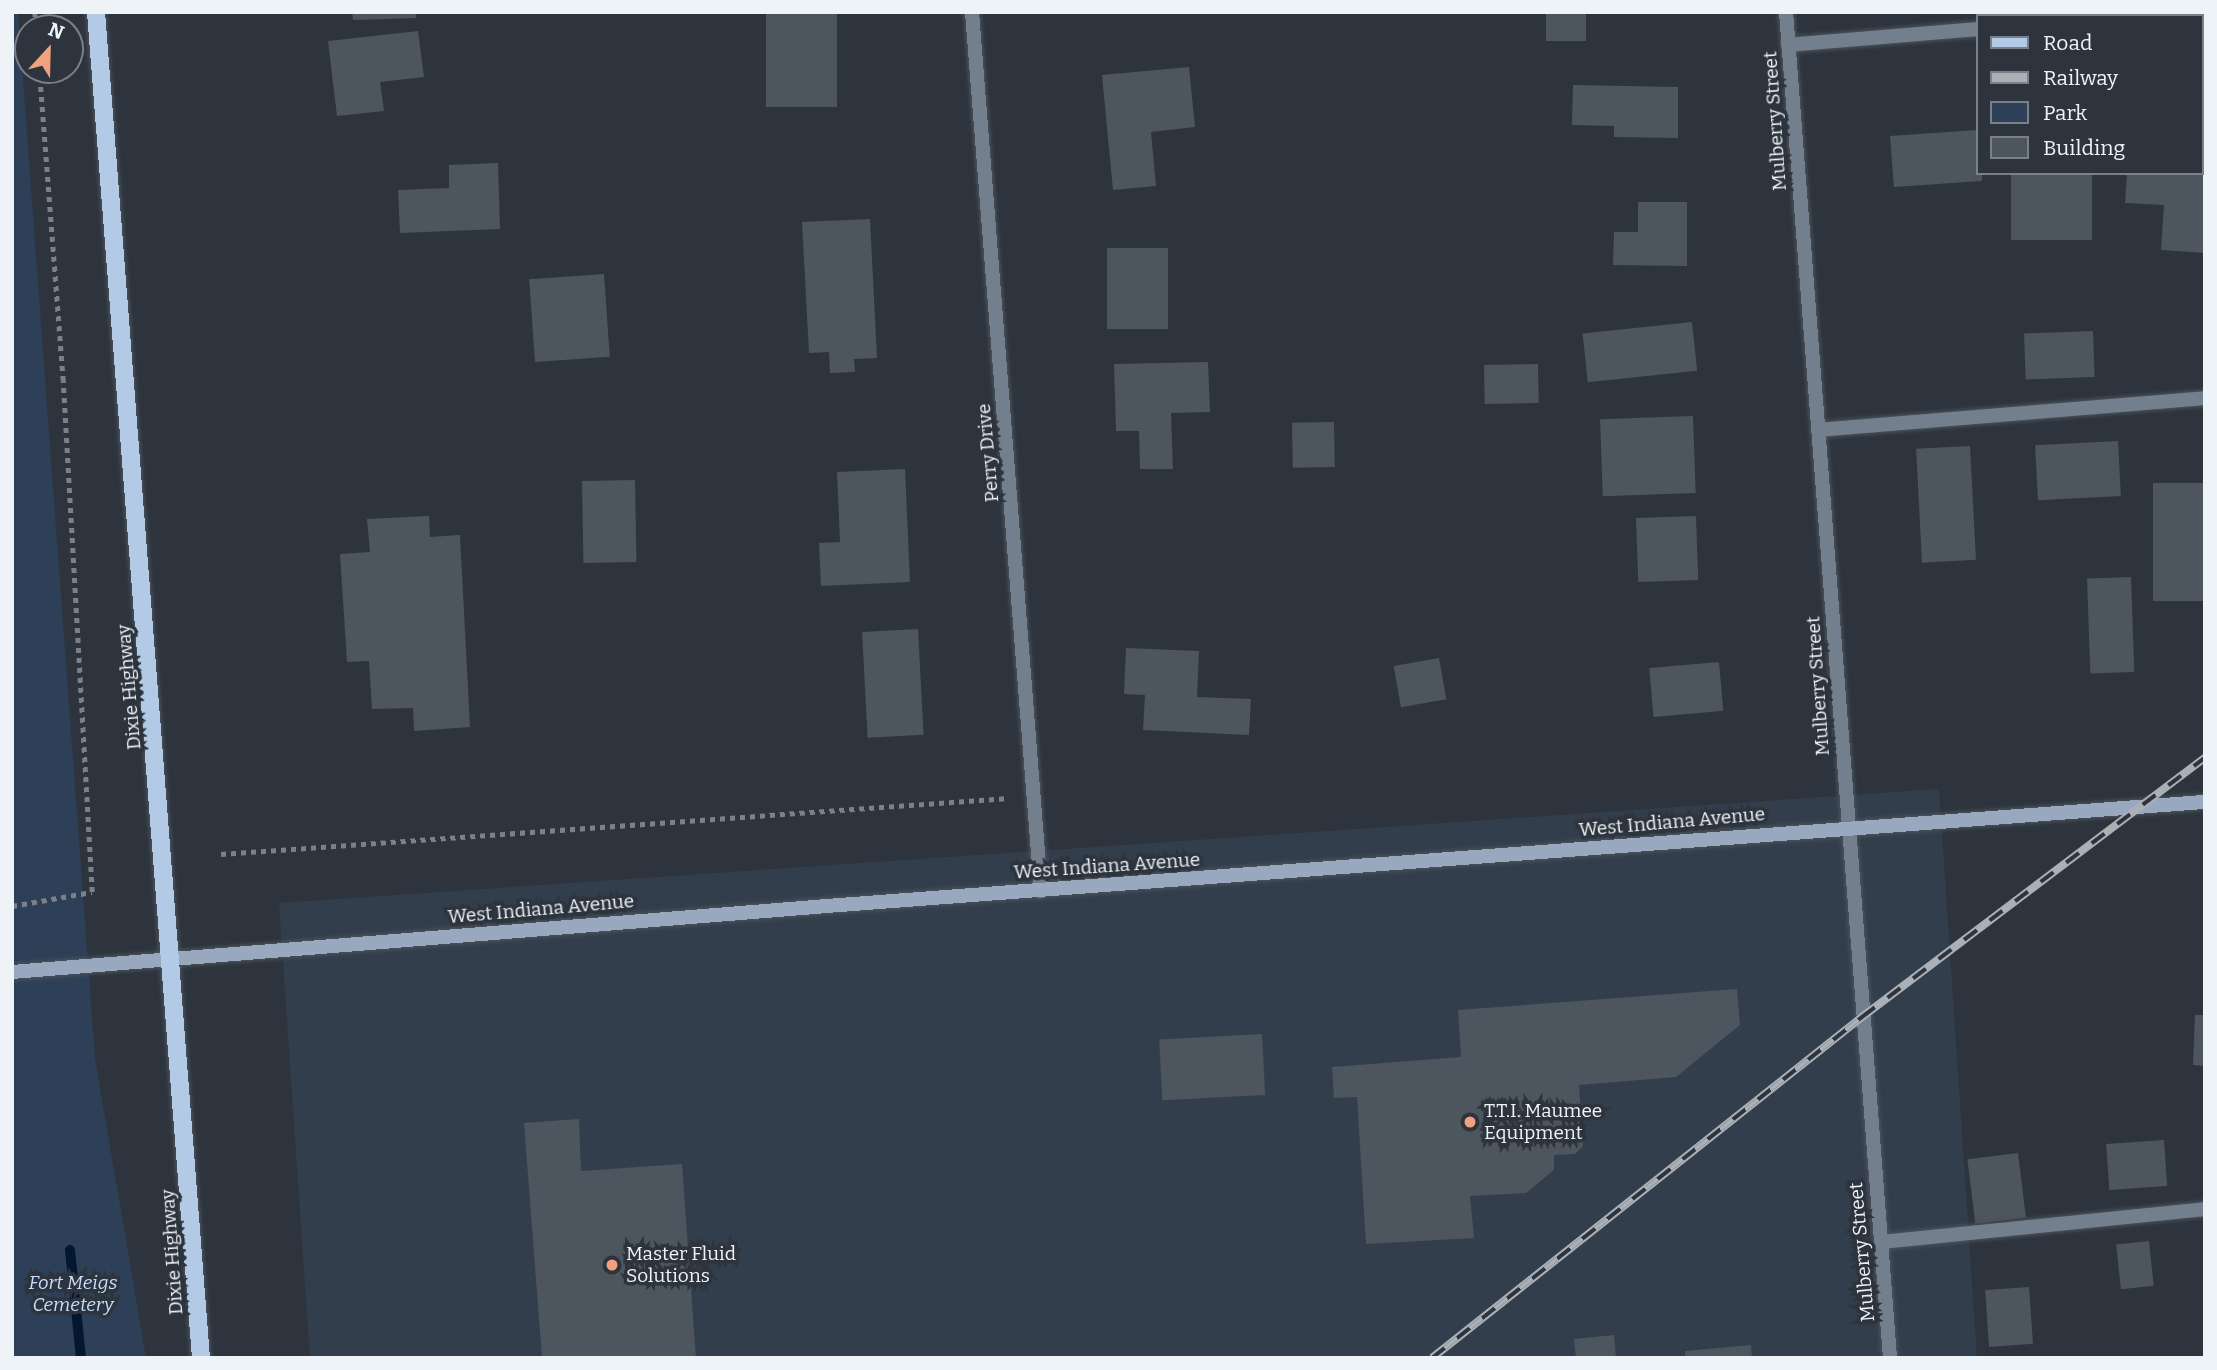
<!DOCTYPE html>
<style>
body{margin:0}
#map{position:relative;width:2217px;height:1370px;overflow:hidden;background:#2d343d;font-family:Bitter,serif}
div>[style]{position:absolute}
.built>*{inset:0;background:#333e4c}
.green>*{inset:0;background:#2e4057}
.stream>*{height:10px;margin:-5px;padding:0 5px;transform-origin:5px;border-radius:5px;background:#041730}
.building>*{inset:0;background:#4d555f;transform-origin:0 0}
.path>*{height:4.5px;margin-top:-2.25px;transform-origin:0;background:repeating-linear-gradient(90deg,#7b8188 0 5px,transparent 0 10px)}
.roads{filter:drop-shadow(0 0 2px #4c535b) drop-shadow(0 0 2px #4c535b)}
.service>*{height:14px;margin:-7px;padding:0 7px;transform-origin:7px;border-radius:7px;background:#747f8d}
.minor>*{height:14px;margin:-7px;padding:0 7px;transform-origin:7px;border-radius:7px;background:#747f8d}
.secondary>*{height:14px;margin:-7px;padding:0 7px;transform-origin:7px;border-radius:7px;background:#98a9bf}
.primary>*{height:18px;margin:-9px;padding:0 9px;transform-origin:9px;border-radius:9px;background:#b3cae6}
.rail>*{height:8px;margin-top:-4px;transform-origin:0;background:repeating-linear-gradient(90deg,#2d343d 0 16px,#aab0b6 0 32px);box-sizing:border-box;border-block:2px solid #aab0b6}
.dots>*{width:19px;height:19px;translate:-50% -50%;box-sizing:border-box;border:4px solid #2d343d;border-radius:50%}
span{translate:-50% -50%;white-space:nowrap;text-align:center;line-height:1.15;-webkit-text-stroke:7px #2d343d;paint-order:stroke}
.street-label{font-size:19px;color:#eef3f8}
.poi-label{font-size:19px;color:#eef3f8}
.left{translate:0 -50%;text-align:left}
.park-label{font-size:19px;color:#c6defe;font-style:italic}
.frame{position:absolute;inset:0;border:14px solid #eef3f8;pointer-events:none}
.legend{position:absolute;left:1976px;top:14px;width:228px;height:161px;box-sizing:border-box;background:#2d343d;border:2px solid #7a8088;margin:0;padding:9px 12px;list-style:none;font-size:21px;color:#eef3f8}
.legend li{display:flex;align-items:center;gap:14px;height:35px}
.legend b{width:35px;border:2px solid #7a8088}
.north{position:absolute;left:14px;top:14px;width:70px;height:70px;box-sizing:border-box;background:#2d343d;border:2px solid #7a8088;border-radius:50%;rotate:22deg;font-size:19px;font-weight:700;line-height:28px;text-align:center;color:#eef3f8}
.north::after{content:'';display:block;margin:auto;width:24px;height:32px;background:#f1a17d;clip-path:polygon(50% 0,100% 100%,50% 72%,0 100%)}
</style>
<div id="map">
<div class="built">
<div style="clip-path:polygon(1939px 789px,1977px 1358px,310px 1358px,279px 903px)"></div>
</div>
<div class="green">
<div style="clip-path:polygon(12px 12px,18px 12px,95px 1058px,146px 1358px,12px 1358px)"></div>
</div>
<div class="stream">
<div style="left:70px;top:1250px;width:109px;rotate:84.2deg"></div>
</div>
<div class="building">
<div style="clip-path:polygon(352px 12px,416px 12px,416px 18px,353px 20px)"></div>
<div style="left:766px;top:12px;width:71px;height:95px"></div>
<div style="left:1546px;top:12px;width:40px;height:29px"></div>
<div style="clip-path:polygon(418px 31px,424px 77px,380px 82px,384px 111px,337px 116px,328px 41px)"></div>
<div style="clip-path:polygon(1189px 67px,1195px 127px,1151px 132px,1156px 186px,1113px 190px,1102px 75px)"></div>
<div style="clip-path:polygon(1573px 85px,1678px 87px,1678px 138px,1614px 137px,1614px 126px,1572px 125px)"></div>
<div style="clip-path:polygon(1977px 130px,1977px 173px,1982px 173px,1982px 181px,1894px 187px,1890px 136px)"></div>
<div style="clip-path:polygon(498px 163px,500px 229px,400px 233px,398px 190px,449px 188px,449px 165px)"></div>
<div style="clip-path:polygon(2201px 167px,2205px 168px,2205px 253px,2161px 250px,2164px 205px,2125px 203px,2127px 173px,2201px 173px)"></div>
<div style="left:2011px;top:173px;width:81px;height:67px"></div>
<div style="clip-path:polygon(1638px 202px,1687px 202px,1687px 266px,1613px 265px,1614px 232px,1638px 232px)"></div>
<div style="clip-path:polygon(870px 219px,877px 358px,854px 359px,855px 372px,830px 373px,829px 352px,809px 353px,802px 222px)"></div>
<div style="left:1107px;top:248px;width:61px;height:81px"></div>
<div style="left:604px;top:274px;width:83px;height:75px;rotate:86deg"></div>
<div style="left:1692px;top:322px;width:49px;height:110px;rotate:84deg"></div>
<div style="left:2093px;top:331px;width:46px;height:69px;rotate:88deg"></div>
<div style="clip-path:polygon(1208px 362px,1210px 412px,1171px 413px,1173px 469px,1140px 469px,1139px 431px,1116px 431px,1114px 364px)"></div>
<div style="left:1538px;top:364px;width:39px;height:54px;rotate:89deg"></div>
<div style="left:1693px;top:416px;width:77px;height:93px;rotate:88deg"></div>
<div style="left:1334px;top:422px;width:45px;height:42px;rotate:89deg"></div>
<div style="left:2118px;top:441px;width:55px;height:83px;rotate:87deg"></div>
<div style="left:1970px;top:446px;width:114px;height:54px;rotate:87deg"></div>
<div style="clip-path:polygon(905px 469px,910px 582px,821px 586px,819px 543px,840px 542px,837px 472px)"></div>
<div style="left:635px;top:480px;width:82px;height:53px;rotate:89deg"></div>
<div style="left:2205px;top:483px;width:118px;height:52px;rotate:90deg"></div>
<div style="clip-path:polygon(429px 516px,430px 537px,460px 535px,470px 727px,414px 731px,413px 708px,372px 709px,369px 661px,347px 662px,340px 554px,370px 552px,367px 519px)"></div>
<div style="left:1696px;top:516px;width:64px;height:60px;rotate:88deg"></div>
<div style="left:2131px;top:577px;width:95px;height:44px;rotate:88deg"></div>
<div style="left:918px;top:629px;width:106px;height:56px;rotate:87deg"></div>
<div style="clip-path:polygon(1126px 648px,1199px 651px,1197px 697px,1251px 699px,1249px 735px,1143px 730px,1145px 695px,1124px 694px)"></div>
<div style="left:1439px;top:658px;width:42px;height:46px;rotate:80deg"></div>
<div style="left:1719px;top:662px;width:49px;height:70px;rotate:85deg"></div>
<div style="clip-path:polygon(1737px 989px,1740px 1025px,1676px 1077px,1579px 1085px,1583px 1146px,1575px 1154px,1554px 1155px,1554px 1170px,1526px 1193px,1470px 1196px,1474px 1238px,1366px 1244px,1357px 1097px,1334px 1098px,1332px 1067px,1461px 1057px,1458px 1010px)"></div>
<div style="clip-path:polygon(2195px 1015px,2205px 1015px,2205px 1066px,2193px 1065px)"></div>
<div style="left:1262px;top:1034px;width:61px;height:103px;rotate:87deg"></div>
<div style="clip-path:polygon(579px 1119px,581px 1171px,682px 1164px,696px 1358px,542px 1358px,524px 1123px)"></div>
<div style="left:2164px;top:1140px;width:46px;height:58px;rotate:86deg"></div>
<div style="left:2018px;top:1153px;width:65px;height:51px;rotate:83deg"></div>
<div style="left:2149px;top:1241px;width:45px;height:33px;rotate:84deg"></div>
<div style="left:2029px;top:1287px;width:57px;height:44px;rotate:86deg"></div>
<div style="clip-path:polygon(1614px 1335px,1616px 1358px,1576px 1358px,1574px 1339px)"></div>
<div style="clip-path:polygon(1751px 1345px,1752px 1358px,1685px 1358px,1685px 1351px)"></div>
</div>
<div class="path">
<div style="left:35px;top:12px;width:16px;rotate:86deg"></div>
<div style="left:221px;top:854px;width:790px;rotate:-4.06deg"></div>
<div style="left:12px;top:906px;width:81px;rotate:-9.9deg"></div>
<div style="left:92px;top:892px;width:512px;rotate:-93.25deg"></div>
<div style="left:63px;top:381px;width:312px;rotate:-94.4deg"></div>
</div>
<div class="roads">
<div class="service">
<div style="left:1818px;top:430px;width:388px;rotate:-4.7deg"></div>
<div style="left:1881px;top:1242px;width:326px;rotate:-5.8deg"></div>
</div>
<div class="minor">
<div style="left:972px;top:12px;width:882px;rotate:85.51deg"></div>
<div style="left:1786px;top:12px;width:1350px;rotate:85.58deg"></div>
<div style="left:2133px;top:16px;width:41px;rotate:-5.6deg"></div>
<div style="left:1788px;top:45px;width:190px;rotate:-4.8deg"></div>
</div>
<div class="secondary">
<div style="left:12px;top:972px;width:831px;rotate:-4.63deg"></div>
<div style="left:840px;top:905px;width:1369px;rotate:-4.32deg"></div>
</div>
<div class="primary">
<div style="left:96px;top:12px;width:1350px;rotate:85.54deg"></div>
</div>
</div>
<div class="rail">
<div style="left:1432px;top:1358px;width:549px;rotate:-38.42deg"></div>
<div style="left:1862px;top:1017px;width:430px;rotate:-37.1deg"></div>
</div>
<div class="dots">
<div style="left:1470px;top:1122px;background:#f1a17d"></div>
<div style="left:612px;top:1265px;background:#f1a17d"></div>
</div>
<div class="street-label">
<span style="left:1775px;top:121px;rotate:-94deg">Mulberry Street</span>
<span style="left:988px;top:453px;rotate:-95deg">Perry Drive</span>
<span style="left:1818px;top:686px;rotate:-94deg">Mulberry Street</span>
<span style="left:129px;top:687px;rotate:-95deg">Dixie Highway</span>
<span style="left:1672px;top:822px;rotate:-5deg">West Indiana Avenue</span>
<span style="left:1107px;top:866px;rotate:-4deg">West Indiana Avenue</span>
<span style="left:541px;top:909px;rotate:-5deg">West Indiana Avenue</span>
<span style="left:172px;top:1252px;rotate:-94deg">Dixie Highway</span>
<span style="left:1862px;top:1252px;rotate:-95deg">Mulberry Street</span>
</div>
<div class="poi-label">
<span class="left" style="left:1484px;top:1122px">T.T.I. Maumee<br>Equipment</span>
<span class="left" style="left:626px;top:1265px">Master Fluid<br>Solutions</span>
</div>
<div class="park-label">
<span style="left:73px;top:1294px">Fort Meigs<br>Cemetery</span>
</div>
<div class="frame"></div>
<ul class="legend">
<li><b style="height:9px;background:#b3cae6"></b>Road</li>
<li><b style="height:9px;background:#aab0b6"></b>Railway</li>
<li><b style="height:19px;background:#2e4057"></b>Park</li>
<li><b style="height:19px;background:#4d555f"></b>Building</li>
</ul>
<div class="north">N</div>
</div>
